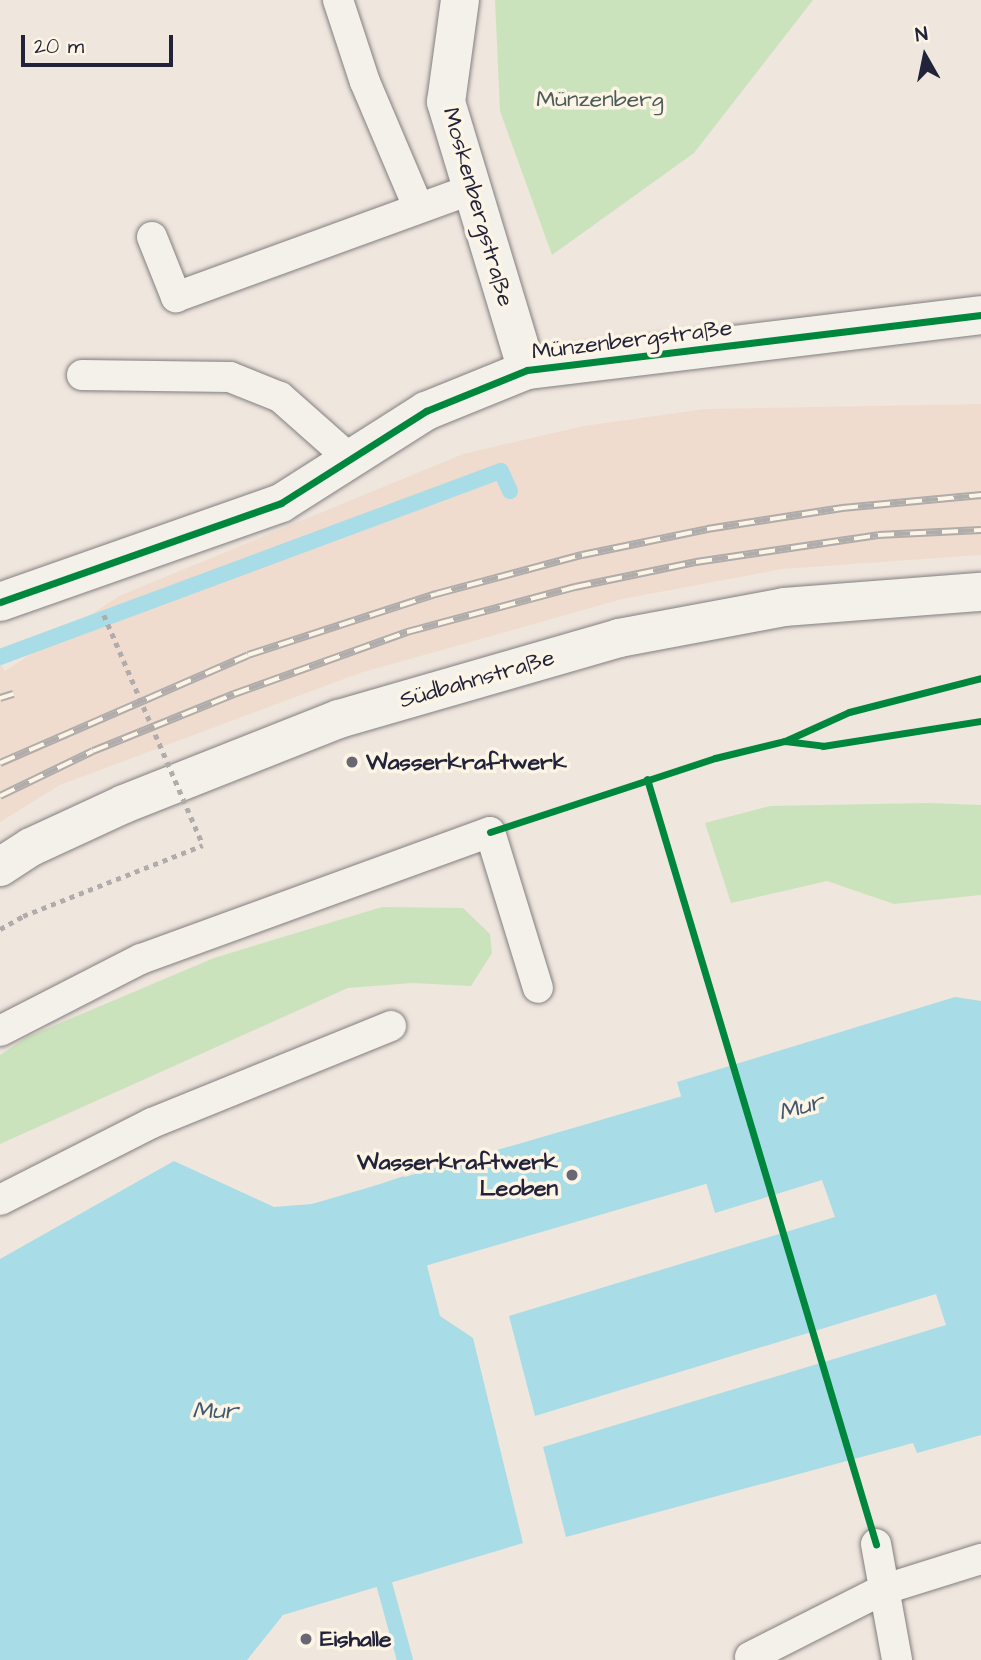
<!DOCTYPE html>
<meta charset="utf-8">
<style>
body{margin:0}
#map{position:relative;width:981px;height:1660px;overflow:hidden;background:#efe6dd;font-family:"Architects Daughter",sans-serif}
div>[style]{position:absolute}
.built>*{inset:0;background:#f0dcce}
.green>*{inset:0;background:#cbe3bc}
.water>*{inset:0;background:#a8dce6}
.stream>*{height:16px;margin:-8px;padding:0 8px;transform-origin:8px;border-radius:8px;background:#a8dce6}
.river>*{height:91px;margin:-45.5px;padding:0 45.5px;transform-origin:45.5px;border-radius:45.5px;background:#a8dce6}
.path>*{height:4.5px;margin-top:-2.25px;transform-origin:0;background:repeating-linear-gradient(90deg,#afacab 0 5px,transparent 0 10px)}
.roads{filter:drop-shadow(0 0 2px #837f80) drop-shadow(0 0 2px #837f80)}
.service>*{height:30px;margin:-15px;padding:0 15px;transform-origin:15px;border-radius:15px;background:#f4f0ea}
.minor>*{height:38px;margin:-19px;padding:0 19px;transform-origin:19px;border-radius:19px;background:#f4f0ea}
.secondary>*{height:38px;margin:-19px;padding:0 19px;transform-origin:19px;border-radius:19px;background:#f4f0ea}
.rail>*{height:8px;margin-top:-4px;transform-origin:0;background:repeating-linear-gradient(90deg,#fcf5e5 0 16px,#afacab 0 32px);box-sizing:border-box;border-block:2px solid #afacab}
.path-bridge>*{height:4.5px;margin-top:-2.25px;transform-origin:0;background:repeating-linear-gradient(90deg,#afacab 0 5px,transparent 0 10px)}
.cycleway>*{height:7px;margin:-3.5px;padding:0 3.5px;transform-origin:3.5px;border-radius:3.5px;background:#00873e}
.dots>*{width:19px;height:19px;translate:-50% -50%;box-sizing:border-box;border:4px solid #fcf5e5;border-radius:50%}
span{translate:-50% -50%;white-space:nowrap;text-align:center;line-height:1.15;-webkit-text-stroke:7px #fcf5e5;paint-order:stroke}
.park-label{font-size:23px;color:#4c5b5a}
.street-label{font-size:23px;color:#22223b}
.poi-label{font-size:23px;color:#22223b;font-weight:700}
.left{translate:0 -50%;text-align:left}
.right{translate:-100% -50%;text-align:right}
.water-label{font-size:24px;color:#415970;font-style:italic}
.north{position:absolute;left:890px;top:21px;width:70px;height:70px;-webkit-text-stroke:5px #fcf5e5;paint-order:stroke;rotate:351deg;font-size:19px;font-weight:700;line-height:28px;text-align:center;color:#22223b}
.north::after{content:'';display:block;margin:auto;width:24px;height:32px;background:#22223b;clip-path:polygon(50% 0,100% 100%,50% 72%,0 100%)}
.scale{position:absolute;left:21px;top:35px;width:152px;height:32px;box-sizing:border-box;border:4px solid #22223b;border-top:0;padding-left:9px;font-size:21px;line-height:24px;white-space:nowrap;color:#22223b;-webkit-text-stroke:5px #fcf5e5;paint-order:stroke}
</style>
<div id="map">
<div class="built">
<div style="clip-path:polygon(981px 404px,981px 555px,782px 569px,622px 599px,360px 673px,60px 785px,0 822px,0 663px,5px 671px,119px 596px,463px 454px,584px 426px,705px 409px)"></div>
</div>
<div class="green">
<div style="clip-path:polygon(495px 0,813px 0,694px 153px,552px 255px,500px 111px)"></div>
<div style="clip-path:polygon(928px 803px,981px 805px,981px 895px,894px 904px,827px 881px,731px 903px,705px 823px,770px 806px)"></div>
<div style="clip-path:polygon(382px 907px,463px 908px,490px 934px,492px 953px,471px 986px,412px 983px,348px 988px,0 1144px,0 1055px,27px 1037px,214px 958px)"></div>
</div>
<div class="water">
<div style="clip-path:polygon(955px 997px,981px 1001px,981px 1435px,917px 1453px,913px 1443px,566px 1537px,543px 1447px,946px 1325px,936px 1294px,535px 1416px,509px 1316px,835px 1217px,822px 1180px,715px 1213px,677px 1082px)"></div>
<div style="clip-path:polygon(174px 1161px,274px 1207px,324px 1203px,404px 1176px,440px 1316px,473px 1338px,523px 1543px,283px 1615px,247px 1660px,0 1660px,0 1259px)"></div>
</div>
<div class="stream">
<div style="left:0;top:657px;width:534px;rotate:-20.37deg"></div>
<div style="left:501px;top:471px;width:22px;rotate:66deg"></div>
<div style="left:379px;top:1565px;width:98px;rotate:74.7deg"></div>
</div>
<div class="river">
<div style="left:298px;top:1260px;width:13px;rotate:-39deg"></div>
<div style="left:308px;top:1252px;width:593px;rotate:-16.26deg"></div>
<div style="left:877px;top:1086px;width:106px;rotate:11.9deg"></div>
</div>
<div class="path">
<div style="left:0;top:929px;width:26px;rotate:-29deg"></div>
<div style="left:23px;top:916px;width:193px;rotate:-21.5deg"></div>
</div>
<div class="roads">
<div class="service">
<div style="left:338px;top:0;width:86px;rotate:71.8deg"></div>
<div style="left:365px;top:82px;width:136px;rotate:67deg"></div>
<div style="left:152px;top:237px;width:65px;rotate:68.2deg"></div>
<div style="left:176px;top:297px;width:313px;rotate:-20deg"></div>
<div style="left:82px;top:375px;width:148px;rotate:0.8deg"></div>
<div style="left:230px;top:377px;width:54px;rotate:21.8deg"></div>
<div style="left:280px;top:397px;width:94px;rotate:41.5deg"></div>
<div style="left:0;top:1031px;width:158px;rotate:-27.1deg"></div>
<div style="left:141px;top:959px;width:371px;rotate:-20deg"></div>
<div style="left:490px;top:832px;width:163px;rotate:72.9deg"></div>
<div style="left:0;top:1200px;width:170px;rotate:-26.9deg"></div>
<div style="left:152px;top:1123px;width:258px;rotate:-22.1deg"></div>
<div style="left:876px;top:1544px;width:118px;rotate:79.7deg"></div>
<div style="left:750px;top:1657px;width:148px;rotate:-26.9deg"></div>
<div style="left:882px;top:1590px;width:104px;rotate:-17.4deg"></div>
</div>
<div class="minor">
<div style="left:460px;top:0;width:103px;rotate:97.8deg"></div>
<div style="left:446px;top:102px;width:280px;rotate:73.2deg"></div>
<div style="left:0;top:602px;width:298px;rotate:-19.4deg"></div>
<div style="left:281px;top:503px;width:172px;rotate:-32.4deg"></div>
<div style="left:426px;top:411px;width:109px;rotate:-22.1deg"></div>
<div style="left:527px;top:370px;width:457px;rotate:-6.9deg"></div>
</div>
<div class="secondary">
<div style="left:0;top:867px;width:37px;rotate:-33deg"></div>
<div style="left:31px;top:847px;width:102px;rotate:-24.8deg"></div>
<div style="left:124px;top:804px;width:231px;rotate:-21.6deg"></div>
<div style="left:339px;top:719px;width:291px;rotate:-16.1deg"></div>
<div style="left:619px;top:638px;width:168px;rotate:-10.6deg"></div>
<div style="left:784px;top:607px;width:198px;rotate:-4.4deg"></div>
</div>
</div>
<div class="rail">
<div style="left:0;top:698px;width:14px;rotate:-17deg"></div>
<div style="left:0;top:763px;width:270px;rotate:-23.5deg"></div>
<div style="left:248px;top:655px;width:198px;rotate:-18deg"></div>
<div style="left:436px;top:594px;width:151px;rotate:-15deg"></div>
<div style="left:582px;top:555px;width:128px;rotate:-11.7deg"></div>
<div style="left:707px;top:529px;width:137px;rotate:-8.8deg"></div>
<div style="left:842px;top:508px;width:140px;rotate:-5.3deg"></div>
<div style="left:0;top:796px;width:103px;rotate:-25.8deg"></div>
<div style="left:93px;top:751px;width:152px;rotate:-22deg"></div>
<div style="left:234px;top:694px;width:184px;rotate:-19.7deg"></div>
<div style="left:407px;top:632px;width:174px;rotate:-15deg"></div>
<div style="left:575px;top:587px;width:124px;rotate:-11.7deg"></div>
<div style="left:696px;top:562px;width:184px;rotate:-8.4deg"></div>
<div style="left:878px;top:535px;width:103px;rotate:-2.8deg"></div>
</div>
<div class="path-bridge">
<div style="left:104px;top:615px;width:250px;rotate:66.7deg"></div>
</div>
<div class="cycleway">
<div style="left:0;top:602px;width:298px;rotate:-19.4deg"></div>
<div style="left:281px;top:503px;width:172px;rotate:-32.4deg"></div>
<div style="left:426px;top:411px;width:109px;rotate:-22.1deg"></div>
<div style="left:527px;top:370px;width:457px;rotate:-6.9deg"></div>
<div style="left:785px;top:741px;width:70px;rotate:-24.4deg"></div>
<div style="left:849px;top:712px;width:136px;rotate:-14.4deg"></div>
<div style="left:647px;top:779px;width:799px;rotate:73.34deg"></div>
<div style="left:490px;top:832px;width:237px;rotate:-18.2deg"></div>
<div style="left:715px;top:758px;width:72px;rotate:-13.7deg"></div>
<div style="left:785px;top:741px;width:38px;rotate:7deg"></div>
<div style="left:823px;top:746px;width:160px;rotate:-9deg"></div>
</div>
<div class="dots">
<div style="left:352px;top:762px;background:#6a6774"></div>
<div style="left:572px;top:1175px;background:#6a6774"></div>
<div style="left:306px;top:1639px;background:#6a6774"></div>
</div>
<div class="park-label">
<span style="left:600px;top:99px">Münzenberg</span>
</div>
<div class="street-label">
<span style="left:478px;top:207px;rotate:74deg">Moskenbergstraße</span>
<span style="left:632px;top:340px;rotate:-7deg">Münzenbergstraße</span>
<span style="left:477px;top:679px;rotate:-16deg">Südbahnstraße</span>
</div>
<div class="poi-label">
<span class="left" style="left:366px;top:762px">Wasserkraftwerk</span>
<span class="right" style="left:558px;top:1175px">Wasserkraftwerk<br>Leoben</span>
<span class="left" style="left:320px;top:1639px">Eishalle</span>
</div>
<div class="water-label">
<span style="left:801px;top:1108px;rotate:-16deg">Mur</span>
<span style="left:215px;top:1412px">Mur</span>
</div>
<div class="north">N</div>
<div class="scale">20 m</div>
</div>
